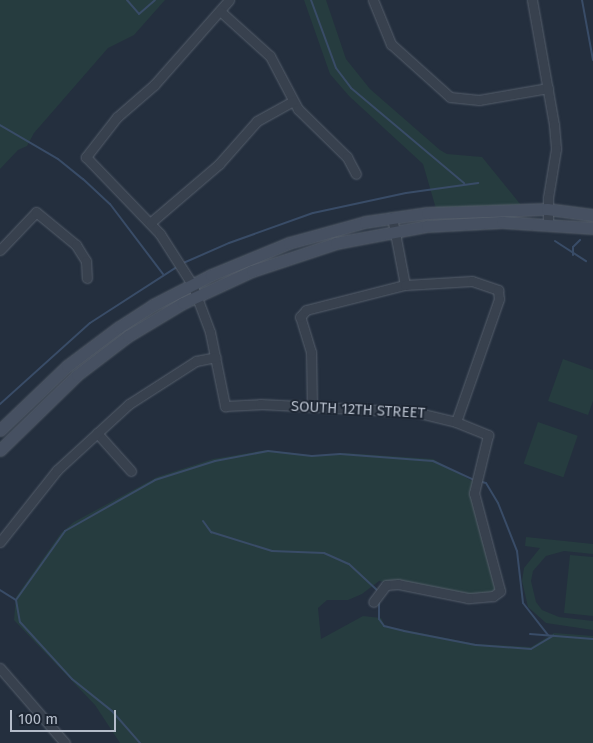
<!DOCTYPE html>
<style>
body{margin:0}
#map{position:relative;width:593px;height:743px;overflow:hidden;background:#242f3e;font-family:"Fira Sans",sans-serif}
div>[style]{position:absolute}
.green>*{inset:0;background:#263c3f;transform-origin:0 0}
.stream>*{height:2px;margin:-1px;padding:0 1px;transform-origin:1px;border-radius:1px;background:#394c67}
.roads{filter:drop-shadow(0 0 1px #565f6c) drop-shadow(0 0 1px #565f6c)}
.street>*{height:9px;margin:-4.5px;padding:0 4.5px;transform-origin:4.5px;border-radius:4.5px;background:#38414e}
.secondary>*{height:11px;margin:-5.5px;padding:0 5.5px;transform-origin:5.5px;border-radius:5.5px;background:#465061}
span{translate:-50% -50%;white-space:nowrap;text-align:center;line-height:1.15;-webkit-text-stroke:4px #1d2633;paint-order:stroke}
.street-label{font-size:15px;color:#b4bcc9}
.scale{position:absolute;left:10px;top:710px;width:106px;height:22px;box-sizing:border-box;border:2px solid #b4bcc9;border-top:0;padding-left:6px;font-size:15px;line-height:18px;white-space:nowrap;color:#b4bcc9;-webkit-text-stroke:4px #1d2633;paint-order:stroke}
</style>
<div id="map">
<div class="green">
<div style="clip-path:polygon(0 0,165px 0,134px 35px,108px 48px,34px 133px,27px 146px,18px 150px,0 169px)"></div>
<div style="clip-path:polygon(304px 0,326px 0,346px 59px,370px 89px,440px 150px,447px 154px,482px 157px,529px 215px,439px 219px,423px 164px,349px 96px,330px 74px)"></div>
<div style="clip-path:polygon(563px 359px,593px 370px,593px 401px,588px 415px,548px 401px)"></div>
<div style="left:538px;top:422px;width:42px;height:44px;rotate:19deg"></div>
<div style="clip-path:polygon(266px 450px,317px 456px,345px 453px,433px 459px,474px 482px,500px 591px,481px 598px,379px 581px,362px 594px,348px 600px,327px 600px,318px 608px,321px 639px,363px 616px,381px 618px,385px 626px,476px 644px,531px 647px,554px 633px,593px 636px,593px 743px,120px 743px,95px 705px,14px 620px,16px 597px,61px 533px,74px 522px,157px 477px,213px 459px)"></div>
<div style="clip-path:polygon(526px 537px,593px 544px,593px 554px,564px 551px,546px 556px,533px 571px,531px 581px,536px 602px,542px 610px,559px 617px,593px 621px,593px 630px,546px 623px,528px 607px,522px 581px,524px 568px,540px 548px,525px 546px)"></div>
<div style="clip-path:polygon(570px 555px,593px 557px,593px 616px,564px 613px)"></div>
</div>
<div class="stream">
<div style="left:127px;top:0;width:18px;rotate:49deg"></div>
<div style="left:139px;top:14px;width:21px;rotate:-41deg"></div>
<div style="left:311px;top:0;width:72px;rotate:69.8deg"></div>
<div style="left:336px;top:68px;width:25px;rotate:53deg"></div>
<div style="left:351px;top:88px;width:148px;rotate:40.1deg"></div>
<div style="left:582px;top:0;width:61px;rotate:79.6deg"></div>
<div style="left:0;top:125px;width:67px;rotate:30.4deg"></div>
<div style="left:58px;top:159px;width:32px;rotate:39deg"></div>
<div style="left:83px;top:179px;width:37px;rotate:43deg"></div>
<div style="left:110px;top:204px;width:88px;rotate:52.9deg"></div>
<div style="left:555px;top:241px;width:37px;rotate:33deg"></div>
<div style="left:573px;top:255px;width:8px;rotate:-90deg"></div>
<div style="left:573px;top:247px;width:10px;rotate:-45deg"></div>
<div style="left:181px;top:264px;width:52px;rotate:-23.6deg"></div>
<div style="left:229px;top:243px;width:89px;rotate:-19.7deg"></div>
<div style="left:313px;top:213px;width:95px;rotate:-12.1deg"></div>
<div style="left:406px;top:193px;width:73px;rotate:-7.9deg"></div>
<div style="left:0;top:404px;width:121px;rotate:-42deg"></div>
<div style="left:90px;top:323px;width:103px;rotate:-32.8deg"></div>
<div style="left:479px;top:481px;width:7px;rotate:16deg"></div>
<div style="left:486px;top:483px;width:23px;rotate:59deg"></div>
<div style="left:498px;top:503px;width:52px;rotate:68.4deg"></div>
<div style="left:517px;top:551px;width:52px;rotate:83.4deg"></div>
<div style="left:523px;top:603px;width:41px;rotate:52deg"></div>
<div style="left:203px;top:521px;width:14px;rotate:54deg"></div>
<div style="left:211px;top:532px;width:64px;rotate:17.3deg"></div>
<div style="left:272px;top:551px;width:52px;rotate:2.2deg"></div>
<div style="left:324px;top:553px;width:27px;rotate:24deg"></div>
<div style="left:349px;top:564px;width:40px;rotate:43deg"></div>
<div style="left:0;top:590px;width:19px;rotate:32deg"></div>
<div style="left:16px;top:600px;width:85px;rotate:-54.6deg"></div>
<div style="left:65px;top:531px;width:103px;rotate:-29.5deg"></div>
<div style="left:155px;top:480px;width:63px;rotate:-17.6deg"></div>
<div style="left:215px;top:461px;width:54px;rotate:-10.7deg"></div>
<div style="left:268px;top:451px;width:44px;rotate:6.5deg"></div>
<div style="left:312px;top:456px;width:28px;rotate:-4deg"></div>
<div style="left:340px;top:454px;width:93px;rotate:4.3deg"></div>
<div style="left:433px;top:461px;width:45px;rotate:24.9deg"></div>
<div style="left:16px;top:600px;width:22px;rotate:80deg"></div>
<div style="left:20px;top:622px;width:77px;rotate:47.6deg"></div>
<div style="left:72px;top:679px;width:51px;rotate:38.7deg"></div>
<div style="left:112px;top:711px;width:43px;rotate:48.8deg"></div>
<div style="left:379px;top:600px;width:19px;rotate:90deg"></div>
<div style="left:379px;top:619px;width:9px;rotate:54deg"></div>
<div style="left:384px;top:626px;width:21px;rotate:14deg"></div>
<div style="left:404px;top:631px;width:73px;rotate:11deg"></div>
<div style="left:476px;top:645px;width:55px;rotate:4.2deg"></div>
<div style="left:531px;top:649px;width:26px;rotate:-31deg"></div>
<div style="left:530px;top:634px;width:63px;rotate:4.5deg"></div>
</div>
<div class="roads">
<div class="street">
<div style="left:229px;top:0;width:113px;rotate:131.4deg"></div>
<div style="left:154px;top:85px;width:49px;rotate:139.1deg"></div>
<div style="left:117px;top:117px;width:51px;rotate:127.8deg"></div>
<div style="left:86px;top:157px;width:107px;rotate:46.1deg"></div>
<div style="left:160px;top:234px;width:59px;rotate:57.4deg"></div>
<div style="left:192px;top:284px;width:51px;rotate:69.4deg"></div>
<div style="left:210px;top:332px;width:76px;rotate:78.5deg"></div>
<div style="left:225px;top:406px;width:35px;rotate:-3deg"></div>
<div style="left:260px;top:404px;width:155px;rotate:3deg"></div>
<div style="left:415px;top:412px;width:42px;rotate:13.7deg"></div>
<div style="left:456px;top:422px;width:35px;rotate:22deg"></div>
<div style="left:488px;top:435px;width:60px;rotate:103.6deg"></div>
<div style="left:474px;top:493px;width:101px;rotate:75.1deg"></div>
<div style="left:500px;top:591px;width:9px;rotate:144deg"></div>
<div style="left:493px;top:596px;width:25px;rotate:175deg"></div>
<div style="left:468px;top:598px;width:71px;rotate:-168.7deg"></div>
<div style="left:398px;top:584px;width:12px;rotate:175deg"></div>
<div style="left:386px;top:585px;width:21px;rotate:127deg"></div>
<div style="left:373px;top:0;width:48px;rotate:67.8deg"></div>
<div style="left:391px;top:44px;width:79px;rotate:41.9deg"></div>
<div style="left:450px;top:97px;width:29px;rotate:6deg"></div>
<div style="left:479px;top:100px;width:70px;rotate:-9.9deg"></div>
<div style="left:532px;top:0;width:127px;rotate:80deg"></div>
<div style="left:554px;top:125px;width:24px;rotate:85deg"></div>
<div style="left:556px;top:149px;width:50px;rotate:99.3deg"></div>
<div style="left:548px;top:198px;width:25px;rotate:90deg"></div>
<div style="left:220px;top:11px;width:67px;rotate:42deg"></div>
<div style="left:270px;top:56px;width:60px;rotate:62.2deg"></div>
<div style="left:298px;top:109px;width:69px;rotate:44.4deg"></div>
<div style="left:347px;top:157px;width:19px;rotate:62deg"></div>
<div style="left:392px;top:217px;width:69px;rotate:79.2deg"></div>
<div style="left:150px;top:223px;width:91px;rotate:-40.5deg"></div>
<div style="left:219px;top:164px;width:57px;rotate:-48.5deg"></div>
<div style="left:257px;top:121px;width:41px;rotate:-29.1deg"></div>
<div style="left:0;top:250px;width:52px;rotate:-46.5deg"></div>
<div style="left:36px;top:212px;width:52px;rotate:39.5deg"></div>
<div style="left:76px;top:245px;width:19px;rotate:58deg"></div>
<div style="left:86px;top:261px;width:17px;rotate:87deg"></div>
<div style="left:312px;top:407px;width:55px;rotate:-91deg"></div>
<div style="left:311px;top:352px;width:37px;rotate:-107deg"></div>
<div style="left:300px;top:317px;width:9px;rotate:-49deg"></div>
<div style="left:306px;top:310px;width:102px;rotate:-14.2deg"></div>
<div style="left:405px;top:285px;width:67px;rotate:-3.4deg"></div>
<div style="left:472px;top:281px;width:28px;rotate:19deg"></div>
<div style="left:498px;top:290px;width:9px;rotate:84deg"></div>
<div style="left:499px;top:299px;width:130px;rotate:109.3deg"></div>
<div style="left:97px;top:433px;width:51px;rotate:48.2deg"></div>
<div style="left:0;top:542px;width:92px;rotate:-51.6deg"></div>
<div style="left:57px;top:470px;width:98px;rotate:-42.5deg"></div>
<div style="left:129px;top:404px;width:80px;rotate:-32.7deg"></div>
<div style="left:196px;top:361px;width:20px;rotate:-11deg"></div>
<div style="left:0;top:668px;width:99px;rotate:49.1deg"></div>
</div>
<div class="secondary">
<div style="left:0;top:430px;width:93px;rotate:-43.7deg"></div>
<div style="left:67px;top:366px;width:65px;rotate:-36.9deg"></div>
<div style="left:119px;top:327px;width:40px;rotate:-32.9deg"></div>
<div style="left:153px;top:305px;width:65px;rotate:-27.3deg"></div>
<div style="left:211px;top:275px;width:84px;rotate:-22.3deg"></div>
<div style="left:289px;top:243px;width:79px;rotate:-15.4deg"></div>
<div style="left:365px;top:222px;width:63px;rotate:-8.3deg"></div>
<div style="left:427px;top:213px;width:120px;rotate:-1.9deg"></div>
<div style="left:547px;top:209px;width:46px;rotate:7.4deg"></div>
<div style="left:0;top:450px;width:107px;rotate:-44.2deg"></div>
<div style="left:77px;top:375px;width:64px;rotate:-37.4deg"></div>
<div style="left:128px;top:336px;width:64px;rotate:-31deg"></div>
<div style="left:183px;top:303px;width:76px;rotate:-24.9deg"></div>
<div style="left:252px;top:271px;width:89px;rotate:-18.4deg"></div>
<div style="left:336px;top:243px;width:93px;rotate:-10.6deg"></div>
<div style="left:427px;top:226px;width:75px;rotate:-3.1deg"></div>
<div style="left:502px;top:222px;width:91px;rotate:3.8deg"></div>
</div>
</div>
<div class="street-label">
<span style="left:358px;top:410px;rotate:3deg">SOUTH 12TH STREET</span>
</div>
<div class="scale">100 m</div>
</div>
